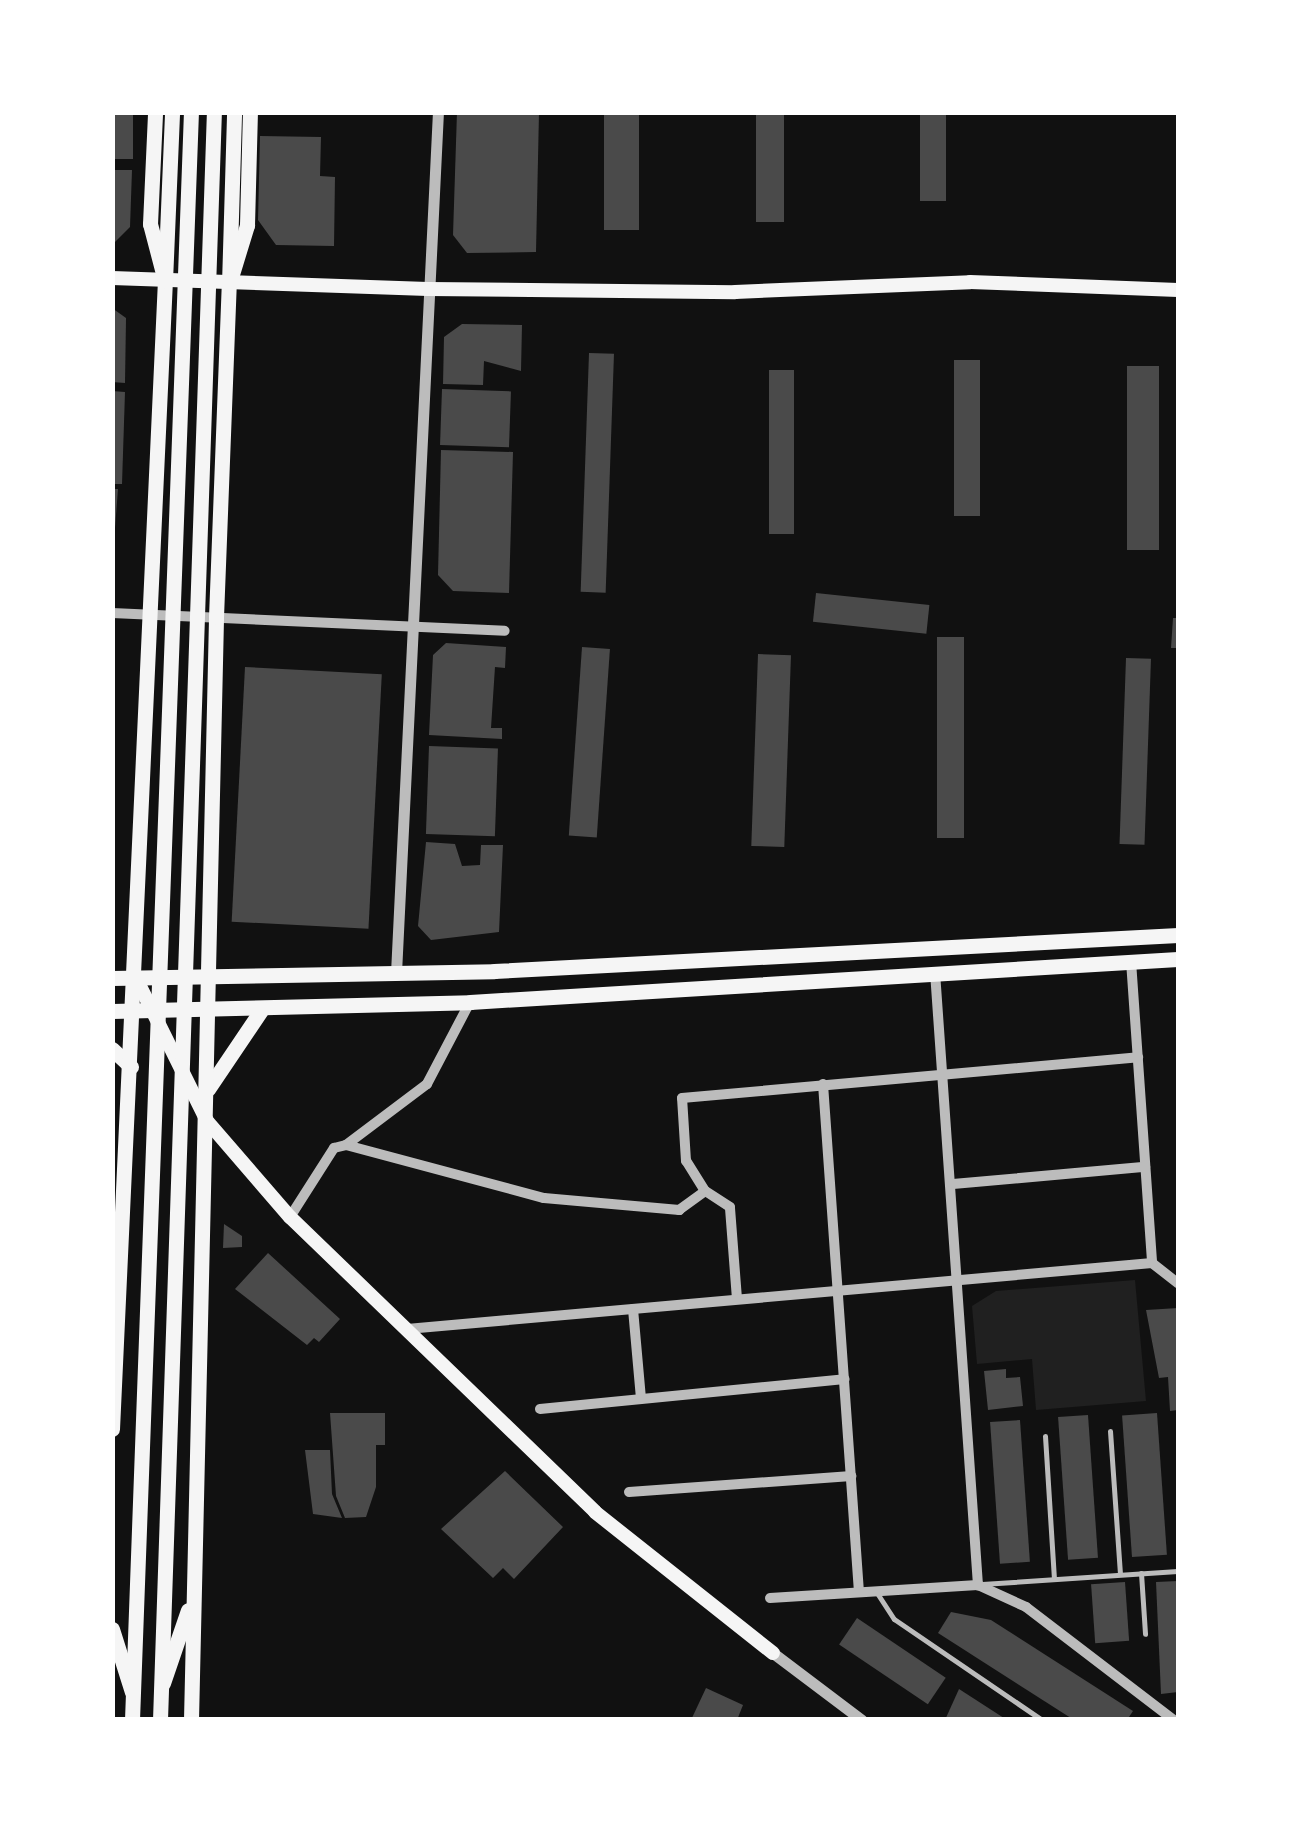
<!DOCTYPE html>
<style>
body{margin:0}
#map{position:relative;width:1291px;height:1832px;overflow:hidden;background:#111;font-family:Inter,sans-serif}
div>[style]{position:absolute}
.green>*{inset:0;background:#202020}
.building>*{inset:0;background:#4a4a4a;transform-origin:0 0}
.service>*{height:5px;margin:-2.5px;padding:0 2.5px;transform-origin:2.5px;border-radius:2.5px;background:#bcbcbc}
.minor>*{height:10px;margin:-5px;padding:0 5px;transform-origin:5px;border-radius:5px;background:#bcbcbc}
.tertiary>*{height:11px;margin:-5.5px;padding:0 5.5px;transform-origin:5.5px;border-radius:5.5px;background:#bcbcbc}
.secondary>*{height:14px;margin:-7px;padding:0 7px;transform-origin:7px;border-radius:7px;background:#f5f5f5}
.primary>*{height:15px;margin:-7.5px;padding:0 7.5px;transform-origin:7.5px;border-radius:7.5px;background:#f5f5f5}
.trunk>*{height:15px;margin:-7.5px;padding:0 7.5px;transform-origin:7.5px;border-radius:7.5px;background:#f5f5f5}
span{translate:-50% -50%;white-space:nowrap;text-align:center;line-height:1.15;-webkit-text-stroke:10px #fff;paint-order:stroke}
.frame{position:absolute;inset:0;border:115px solid #fff;pointer-events:none}
</style>
<div id="map">
<div class="green">
<div style="clip-path:polygon(1135px 1280px,1146px 1401px,1036px 1410px,1032px 1359px,977px 1364px,972px 1306px,996px 1291px)"></div>
</div>
<div class="building">
<div style="left:112px;top:112px;width:21px;height:47px"></div>
<div style="clip-path:polygon(457px 112px,539px 112px,536px 252px,467px 253px,453px 235px)"></div>
<div style="left:604px;top:112px;width:35px;height:118px"></div>
<div style="left:756px;top:112px;width:28px;height:110px"></div>
<div style="left:920px;top:112px;width:26px;height:89px"></div>
<div style="clip-path:polygon(260px 136px,321px 137px,320px 176px,335px 177px,334px 246px,276px 245px,258px 220px)"></div>
<div style="clip-path:polygon(112px 170px,132px 170px,130px 227px,112px 245px)"></div>
<div style="clip-path:polygon(112px 308px,126px 318px,125px 383px,112px 382px)"></div>
<div style="clip-path:polygon(462px 324px,522px 325px,521px 371px,484px 361px,483px 385px,443px 384px,444px 337px)"></div>
<div style="left:589px;top:353px;width:25px;height:239px;rotate:2deg"></div>
<div style="left:954px;top:360px;width:26px;height:156px"></div>
<div style="left:1127px;top:366px;width:32px;height:184px"></div>
<div style="left:769px;top:370px;width:25px;height:164px"></div>
<div style="left:442px;top:389px;width:69px;height:56px;rotate:2deg"></div>
<div style="clip-path:polygon(112px 391px,125px 392px,122px 484px,112px 484px)"></div>
<div style="clip-path:polygon(441px 450px,513px 452px,509px 593px,453px 591px,438px 575px)"></div>
<div style="clip-path:polygon(112px 489px,118px 489px,112px 567px)"></div>
<div style="left:816px;top:593px;width:114px;height:29px;rotate:6deg"></div>
<div style="clip-path:polygon(1173px 618px,1178px 618px,1178px 648px,1171px 648px)"></div>
<div style="left:937px;top:637px;width:27px;height:201px"></div>
<div style="clip-path:polygon(446px 643px,506px 647px,505px 668px,495px 667px,491px 728px,502px 728px,502px 739px,429px 735px,433px 655px)"></div>
<div style="left:582px;top:647px;width:28px;height:189px;rotate:4deg"></div>
<div style="left:758px;top:654px;width:33px;height:192px;rotate:2deg"></div>
<div style="left:1126px;top:658px;width:25px;height:186px;rotate:2deg"></div>
<div style="left:245px;top:667px;width:137px;height:255px;rotate:3deg"></div>
<div style="left:429px;top:746px;width:69px;height:88px;rotate:2deg"></div>
<div style="clip-path:polygon(426px 842px,455px 844px,462px 866px,480px 865px,481px 845px,503px 845px,499px 932px,431px 940px,418px 926px)"></div>
<div style="clip-path:polygon(224px 1224px,242px 1236px,242px 1247px,223px 1248px)"></div>
<div style="clip-path:polygon(268px 1253px,340px 1319px,319px 1342px,314px 1338px,307px 1345px,235px 1289px)"></div>
<div style="clip-path:polygon(1178px 1308px,1178px 1410px,1170px 1411px,1168px 1377px,1159px 1378px,1146px 1310px)"></div>
<div style="clip-path:polygon(1006px 1369px,1006px 1378px,1020px 1377px,1023px 1406px,988px 1410px,984px 1371px)"></div>
<div style="clip-path:polygon(330px 1413px,385px 1413px,385px 1445px,376px 1445px,376px 1487px,366px 1517px,345px 1518px,336px 1496px)"></div>
<div style="left:1157px;top:1413px;width:142px;height:35px;rotate:86deg"></div>
<div style="left:1088px;top:1415px;width:143px;height:30px;rotate:86deg"></div>
<div style="left:1020px;top:1420px;width:142px;height:30px;rotate:86deg"></div>
<div style="clip-path:polygon(305px 1450px,330px 1450px,332px 1494px,342px 1518px,313px 1514px)"></div>
<div style="clip-path:polygon(505px 1471px,563px 1527px,514px 1579px,503px 1568px,493px 1578px,441px 1529px)"></div>
<div style="clip-path:polygon(1178px 1581px,1178px 1692px,1161px 1694px,1156px 1582px)"></div>
<div style="left:1125px;top:1582px;width:59px;height:34px;rotate:86deg"></div>
<div style="clip-path:polygon(951px 1612px,991px 1620px,1133px 1711px,1127px 1720px,1074px 1720px,938px 1633px)"></div>
<div style="left:857px;top:1618px;width:107px;height:32px;rotate:34deg"></div>
<div style="clip-path:polygon(706px 1688px,743px 1705px,737px 1720px,691px 1720px)"></div>
<div style="clip-path:polygon(959px 1689px,1007px 1720px,945px 1720px)"></div>
</div>
<div class="service">
<div style="left:1110px;top:1431px;width:142px;rotate:86deg"></div>
<div style="left:1045px;top:1436px;width:142px;rotate:86.4deg"></div>
<div style="left:1141px;top:1573px;width:61px;rotate:86.2deg"></div>
<div style="left:982px;top:1584px;width:196px;rotate:-3.8deg"></div>
<div style="left:877px;top:1593px;width:31px;rotate:57deg"></div>
<div style="left:894px;top:1619px;width:179px;rotate:34.3deg"></div>
</div>
<div class="minor">
<div style="left:112px;top:613px;width:393px;rotate:2.6deg"></div>
<div style="left:1131px;top:961px;width:303px;rotate:86deg"></div>
<div style="left:935px;top:972px;width:615px;rotate:85.99deg"></div>
<div style="left:470px;top:1002px;width:93px;rotate:117.7deg"></div>
<div style="left:427px;top:1084px;width:101px;rotate:143deg"></div>
<div style="left:346px;top:1145px;width:205px;rotate:15deg"></div>
<div style="left:544px;top:1198px;width:136px;rotate:5.1deg"></div>
<div style="left:679px;top:1210px;width:32px;rotate:-36deg"></div>
<div style="left:823px;top:1084px;width:509px;rotate:85.95deg"></div>
<div style="left:953px;top:1184px;width:193px;rotate:-5.1deg"></div>
<div style="left:290px;top:1217px;width:82px;rotate:-57.5deg"></div>
<div style="left:334px;top:1148px;width:12px;rotate:-14deg"></div>
<div style="left:737px;top:1299px;width:92px;rotate:-94.4deg"></div>
<div style="left:730px;top:1207px;width:30px;rotate:-147deg"></div>
<div style="left:705px;top:1191px;width:36px;rotate:-122deg"></div>
<div style="left:686px;top:1161px;width:63px;rotate:-93.6deg"></div>
<div style="left:682px;top:1098px;width:458px;rotate:-5.1deg"></div>
<div style="left:633px;top:1309px;width:90px;rotate:84.9deg"></div>
<div style="left:407px;top:1329px;width:748px;rotate:-5.06deg"></div>
<div style="left:1152px;top:1263px;width:33px;rotate:38deg"></div>
<div style="left:540px;top:1409px;width:306px;rotate:-5.6deg"></div>
<div style="left:629px;top:1492px;width:223px;rotate:-4.1deg"></div>
<div style="left:770px;top:1598px;width:208px;rotate:-3.6deg"></div>
<div style="left:978px;top:1585px;width:53px;rotate:24.6deg"></div>
<div style="left:1026px;top:1607px;width:186px;rotate:37.4deg"></div>
</div>
<div class="tertiary">
<div style="left:396px;top:973px;width:862px;rotate:-87.21deg"></div>
<div style="left:773px;top:1653px;width:111px;rotate:37deg"></div>
</div>
<div class="secondary">
<div style="left:112px;top:278px;width:316px;rotate:2deg"></div>
<div style="left:428px;top:289px;width:307px;rotate:0.6deg"></div>
<div style="left:735px;top:292px;width:235px;rotate:-2.4deg"></div>
<div style="left:970px;top:282px;width:208px;rotate:2.2deg"></div>
<div style="left:136px;top:978px;width:160px;rotate:63.6deg"></div>
<div style="left:207px;top:1121px;width:127px;rotate:49.2deg"></div>
<div style="left:290px;top:1217px;width:424px;rotate:44deg"></div>
<div style="left:595px;top:1512px;width:227px;rotate:38.4deg"></div>
</div>
<div class="primary">
<div style="left:112px;top:978px;width:382px;rotate:-1deg"></div>
<div style="left:494px;top:971px;width:685px;rotate:-3.01deg"></div>
<div style="left:112px;top:1011px;width:358px;rotate:-1.4deg"></div>
<div style="left:470px;top:1002px;width:709px;rotate:-3.48deg"></div>
<div style="left:112px;top:1049px;width:26px;rotate:43deg"></div>
<div style="left:208px;top:1089px;width:97px;rotate:-56deg"></div>
<div style="left:112px;top:1429px;width:1149px;rotate:-87.36deg"></div>
<div style="left:165px;top:281px;width:59px;rotate:-104.7deg"></div>
<div style="left:150px;top:224px;width:112px;rotate:-87.4deg"></div>
<div style="left:112px;top:1629px;width:66px;rotate:72.4deg"></div>
<div style="left:163px;top:1683px;width:77px;rotate:-71.1deg"></div>
<div style="left:191px;top:1720px;width:1103px;rotate:-88.7deg"></div>
<div style="left:216px;top:617px;width:333px;rotate:-87.8deg"></div>
<div style="left:229px;top:284px;width:62px;rotate:-73deg"></div>
<div style="left:247px;top:225px;width:113px;rotate:-88.5deg"></div>
</div>
<div class="trunk">
<div style="left:165px;top:281px;width:169px;rotate:-87.6deg"></div>
<div style="left:229px;top:284px;width:172px;rotate:-88.3deg"></div>
<div style="left:132px;top:1720px;width:1609px;rotate:-87.9deg"></div>
<div style="left:160px;top:1720px;width:1609px;rotate:-88.08deg"></div>
</div>
<div class="frame"></div>
</div>
